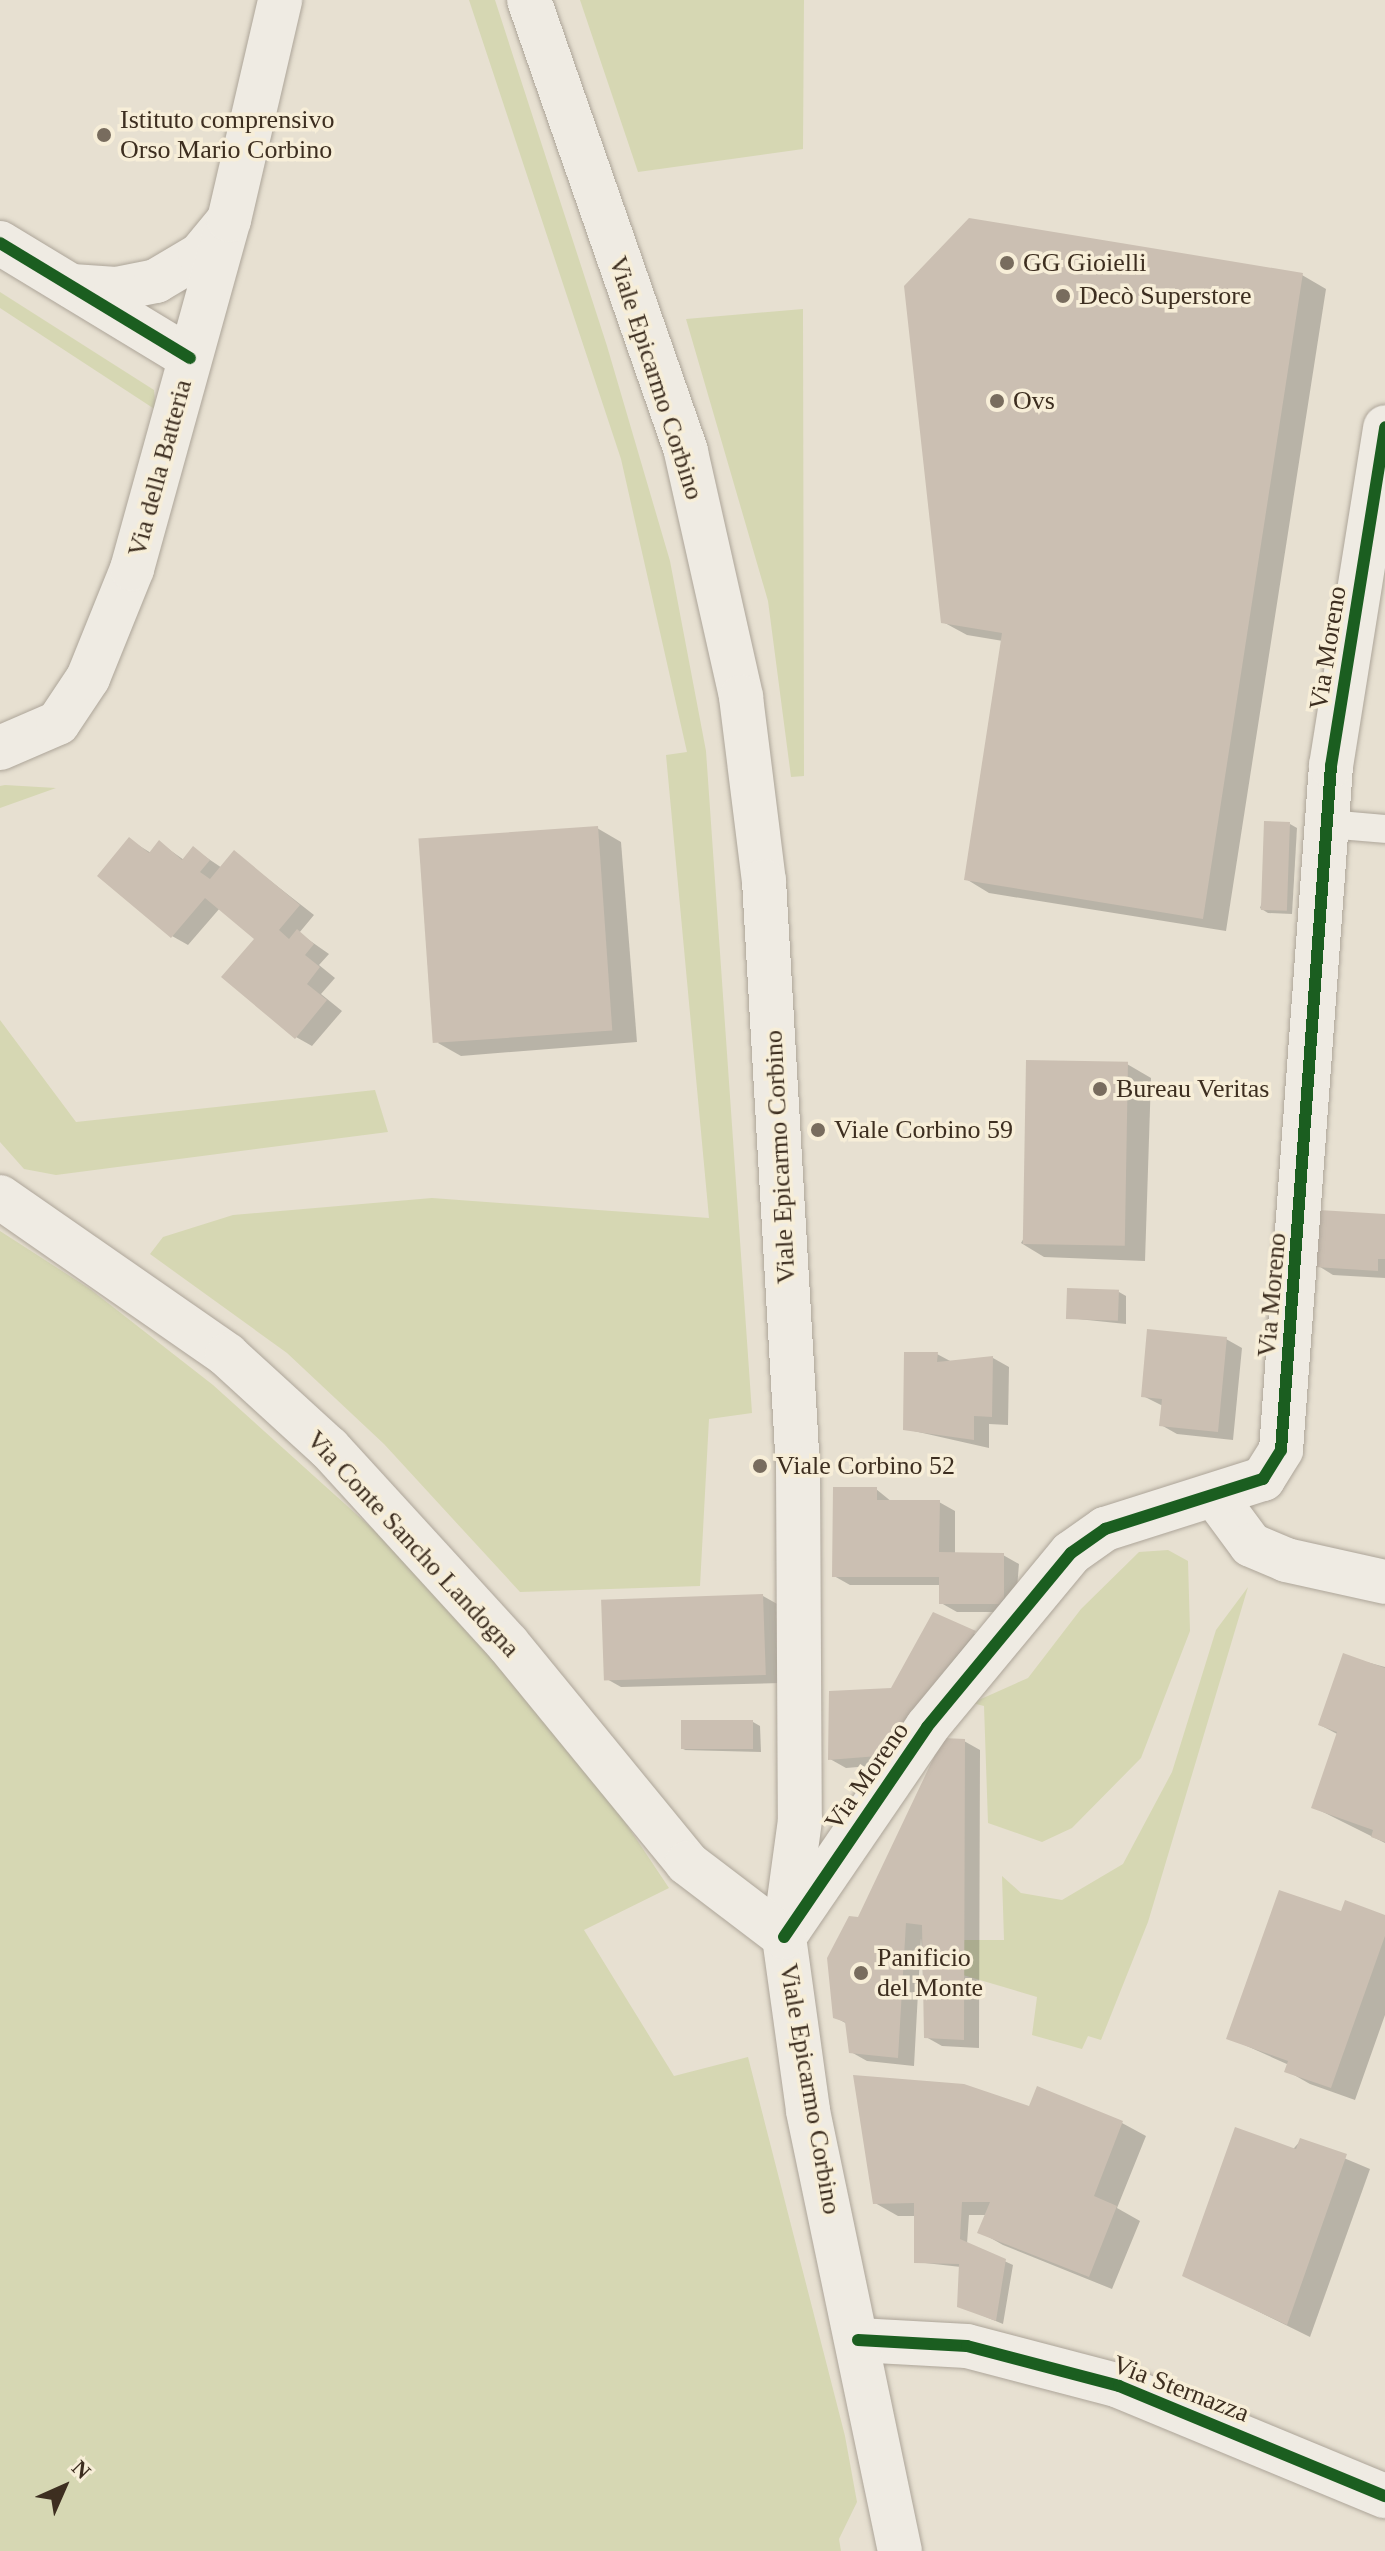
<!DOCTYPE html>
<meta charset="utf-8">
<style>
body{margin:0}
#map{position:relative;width:1385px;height:2551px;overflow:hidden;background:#e7e0d1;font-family:Georgia,serif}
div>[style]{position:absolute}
.green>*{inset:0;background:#d6d7b3}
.shadow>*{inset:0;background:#0003}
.building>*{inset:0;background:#cbbfb2;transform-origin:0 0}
.roads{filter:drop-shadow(0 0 2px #ada599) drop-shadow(0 0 2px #ada599)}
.service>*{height:28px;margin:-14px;padding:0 14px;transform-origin:14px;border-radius:14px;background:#efebe3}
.minor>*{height:44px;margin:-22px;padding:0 22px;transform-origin:22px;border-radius:22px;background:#efebe3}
.secondary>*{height:44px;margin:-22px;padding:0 22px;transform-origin:22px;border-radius:22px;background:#efebe3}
.cycleway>*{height:12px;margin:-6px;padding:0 6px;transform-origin:6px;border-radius:6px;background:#1b5e20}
.dots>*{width:22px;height:22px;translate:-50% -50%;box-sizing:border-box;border:4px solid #f7eed8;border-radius:50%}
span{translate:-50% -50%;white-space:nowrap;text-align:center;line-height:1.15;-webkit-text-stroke:7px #f7eed8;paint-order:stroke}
.poi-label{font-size:26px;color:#3d2e20}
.left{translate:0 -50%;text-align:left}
.street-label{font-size:26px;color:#3d2e20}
.north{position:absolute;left:24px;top:2447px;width:80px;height:80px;-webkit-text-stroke:6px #f7eed8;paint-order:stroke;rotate:45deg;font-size:22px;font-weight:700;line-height:32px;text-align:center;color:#3d2e20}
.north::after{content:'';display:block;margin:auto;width:28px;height:36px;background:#3d2e20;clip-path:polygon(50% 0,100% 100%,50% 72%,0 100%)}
</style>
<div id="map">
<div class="green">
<div style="clip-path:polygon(469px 0,495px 0,607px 346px,670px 561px,706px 751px,752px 1413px,709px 1419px,700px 1586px,520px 1592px,384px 1444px,287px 1353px,150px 1254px,163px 1237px,233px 1215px,432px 1198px,709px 1218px,666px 755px,687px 752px,621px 459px)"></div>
<div style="clip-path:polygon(580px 0,804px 0,803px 149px,638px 172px)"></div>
<div style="clip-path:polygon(0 292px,154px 390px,156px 410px,0 308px)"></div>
<div style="clip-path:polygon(803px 309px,804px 776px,791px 777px,768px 601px,686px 319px)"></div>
<div style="clip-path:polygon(0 786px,5px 785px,56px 788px,0 808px)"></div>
<div style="clip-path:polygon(0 1020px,76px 1122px,375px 1090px,388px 1132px,56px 1175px,24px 1169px,0 1142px)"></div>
<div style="clip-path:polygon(0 1231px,90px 1289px,213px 1385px,426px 1577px,617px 1810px,669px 1888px,584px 1930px,674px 2076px,748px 2057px,845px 2436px,857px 2502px,839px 2539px,841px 2551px,0 2551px)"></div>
<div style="clip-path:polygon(1168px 1550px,1188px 1561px,1190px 1631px,1141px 1758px,1072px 1828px,1042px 1842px,988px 1823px,984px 1706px,972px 1703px,1028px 1678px,1081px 1609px,1139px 1552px)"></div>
<div style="clip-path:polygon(1248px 1587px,1148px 1922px,1101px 2040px,1088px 2036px,1082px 2049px,1032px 2035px,1037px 1997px,963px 1975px,963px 1940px,1004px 1940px,1002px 1876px,1021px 1893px,1062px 1900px,1123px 1864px,1172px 1772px,1216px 1630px)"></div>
</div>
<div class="shadow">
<div style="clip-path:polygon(1302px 275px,1326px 289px,1226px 931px,989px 893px,966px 879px,1003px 641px,967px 635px,943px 622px)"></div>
<div style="clip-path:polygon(1290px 824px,1297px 828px,1292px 914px,1268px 913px,1260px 908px)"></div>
<div style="clip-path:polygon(597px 828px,621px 842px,637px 1042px,461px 1056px,438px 1043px)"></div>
<div style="clip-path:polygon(130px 840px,151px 853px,160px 843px,184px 860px,194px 849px,222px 868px,235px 853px,314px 915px,299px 933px,329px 954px,319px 965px,335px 978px,321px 994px,342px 1011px,312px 1046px,296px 1037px,257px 939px,220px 908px,188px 945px,172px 936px)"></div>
<div style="clip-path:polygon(1127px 1064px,1151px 1078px,1145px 1261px,1044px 1257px,1021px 1243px)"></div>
<div style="clip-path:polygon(1385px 1216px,1385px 1278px,1333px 1275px,1317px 1265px)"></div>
<div style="clip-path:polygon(1119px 1292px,1126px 1296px,1126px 1324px,1068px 1318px)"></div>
<div style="clip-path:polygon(1226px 1339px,1242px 1348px,1233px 1440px,1177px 1434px,1161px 1425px,1163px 1406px,1143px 1396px)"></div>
<div style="clip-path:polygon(937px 1354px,952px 1362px,993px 1358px,1009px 1367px,1008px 1425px,989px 1424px,989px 1448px,905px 1429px)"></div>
<div style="clip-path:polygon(876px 1489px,892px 1502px,939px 1502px,955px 1511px,955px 1554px,1003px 1555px,1019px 1564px,1015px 1612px,957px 1612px,941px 1603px,941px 1585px,850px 1585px,834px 1576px)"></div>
<div style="clip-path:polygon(763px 1596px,779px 1605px,782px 1683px,621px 1687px,605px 1678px)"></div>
<div style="clip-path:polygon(934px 1614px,991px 1642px,894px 1764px,846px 1768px,830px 1759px,892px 1690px)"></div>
<div style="clip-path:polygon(1344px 1656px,1385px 1667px,1385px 1843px,1313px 1807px,1339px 1735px,1320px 1725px)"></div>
<div style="clip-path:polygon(753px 1722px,760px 1726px,761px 1752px,683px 1750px)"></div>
<div style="clip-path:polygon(964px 1741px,980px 1750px,979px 2048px,942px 2046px,926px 2037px,921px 1938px,914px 2066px,867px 2061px,851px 2052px,847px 2024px,835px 2017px,859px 1919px)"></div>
<div style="clip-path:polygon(1342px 1914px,1385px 1917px,1385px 2015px,1355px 2100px,1310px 2084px,1287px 2071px,1289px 2065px,1229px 2038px)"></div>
<div style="clip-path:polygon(1030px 2108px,1122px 2123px,1146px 2136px,1117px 2208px,1140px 2221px,1112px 2289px,1003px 2245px,980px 2232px,987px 2215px,969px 2215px,967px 2244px,1013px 2265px,1003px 2324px,959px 2306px,961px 2267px,916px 2262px,916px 2216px,898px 2216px,875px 2203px)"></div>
<div style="clip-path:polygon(1301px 2140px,1370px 2169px,1310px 2337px,1185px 2275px)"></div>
</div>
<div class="building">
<div style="clip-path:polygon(969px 218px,1303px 273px,1203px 919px,964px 880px,1002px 633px,941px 623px,904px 286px)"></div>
<div style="left:1264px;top:821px;width:26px;height:89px;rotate:2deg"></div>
<div style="left:598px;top:826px;width:205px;height:180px;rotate:86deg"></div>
<div style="clip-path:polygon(129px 837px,149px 853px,159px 840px,182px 860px,193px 846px,210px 860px,200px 872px,210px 879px,234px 850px,300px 905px,279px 930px,289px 939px,297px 929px,314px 944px,305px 955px,320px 967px,307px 984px,327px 1000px,295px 1039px,221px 977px,254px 939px,205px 898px,171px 938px,97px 876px)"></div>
<div style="left:1026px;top:1060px;width:102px;height:184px;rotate:1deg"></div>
<div style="clip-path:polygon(1319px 1210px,1385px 1214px,1385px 1259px,1378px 1259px,1378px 1271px,1315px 1267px)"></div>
<div style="left:1067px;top:1288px;width:52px;height:31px;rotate:2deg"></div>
<div style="clip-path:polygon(1147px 1329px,1227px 1337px,1218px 1432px,1159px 1426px,1162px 1399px,1141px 1397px)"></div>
<div style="clip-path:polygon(904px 1352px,938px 1352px,937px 1362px,993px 1356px,992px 1417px,974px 1416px,974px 1440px,903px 1430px)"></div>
<div style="clip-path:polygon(833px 1487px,877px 1487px,877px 1500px,940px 1500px,939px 1552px,1004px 1553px,1004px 1598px,999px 1604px,939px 1604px,939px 1577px,832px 1577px)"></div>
<div style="left:763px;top:1594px;width:81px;height:162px;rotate:88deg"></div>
<div style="clip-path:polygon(933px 1612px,976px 1631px,878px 1756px,828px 1760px,829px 1691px,891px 1688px)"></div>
<div style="clip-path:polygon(1343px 1653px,1385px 1668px,1385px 1842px,1371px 1837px,1373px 1830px,1311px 1808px,1337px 1732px,1318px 1725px)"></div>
<div style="left:753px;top:1720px;width:29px;height:72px;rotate:90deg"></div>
<div style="clip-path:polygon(943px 1738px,965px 1739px,964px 2040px,924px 2038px,922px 1925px,906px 1923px,898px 2058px,849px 2053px,845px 2022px,833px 2018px,827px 1958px,849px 1916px,858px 1917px)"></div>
<div style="clip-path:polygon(1279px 1890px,1341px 1911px,1345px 1900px,1385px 1915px,1385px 1936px,1331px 2088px,1284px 2072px,1288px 2061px,1226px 2039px)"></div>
<div style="clip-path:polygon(853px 2075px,964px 2084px,1029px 2106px,1037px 2086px,1123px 2121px,1094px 2196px,1117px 2206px,1089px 2277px,977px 2233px,990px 2202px,962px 2202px,960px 2239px,1006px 2259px,996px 2321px,957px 2307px,959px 2264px,914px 2263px,914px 2203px,873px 2204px)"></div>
<div style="clip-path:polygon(1235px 2127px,1296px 2149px,1300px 2138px,1347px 2154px,1287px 2325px,1182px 2276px)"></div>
</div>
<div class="roads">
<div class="service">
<div style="left:1327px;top:824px;width:58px;rotate:4.9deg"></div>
</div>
<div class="minor">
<div style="left:0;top:243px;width:222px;rotate:31.2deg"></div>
<div style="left:72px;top:286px;width:44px;rotate:3.9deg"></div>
<div style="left:116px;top:289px;width:41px;rotate:-11.3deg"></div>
<div style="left:156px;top:281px;width:51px;rotate:-30.6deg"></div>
<div style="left:200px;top:255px;width:45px;rotate:-50.4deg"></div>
<div style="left:1217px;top:1499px;width:57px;rotate:53.5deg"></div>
<div style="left:1251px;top:1545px;width:38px;rotate:23deg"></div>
<div style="left:1286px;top:1560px;width:101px;rotate:12.5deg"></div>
<div style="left:784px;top:1937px;width:254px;rotate:-55.7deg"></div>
<div style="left:927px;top:1727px;width:226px;rotate:-50.4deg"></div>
<div style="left:1071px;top:1553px;width:42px;rotate:-35.2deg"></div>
<div style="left:1105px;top:1529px;width:166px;rotate:-17.6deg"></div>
<div style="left:1263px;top:1479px;width:34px;rotate:-58deg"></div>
<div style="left:1281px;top:1450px;width:686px;rotate:-85.82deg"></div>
<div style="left:1331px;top:766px;width:343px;rotate:-80.9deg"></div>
<div style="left:858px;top:2340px;width:109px;rotate:3.2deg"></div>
<div style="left:967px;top:2346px;width:157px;rotate:14.7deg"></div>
<div style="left:1119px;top:2386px;width:288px;rotate:22.5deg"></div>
</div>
<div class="secondary">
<div style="left:529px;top:0;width:478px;rotate:70.8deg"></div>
<div style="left:686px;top:452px;width:251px;rotate:77.3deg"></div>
<div style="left:741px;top:697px;width:185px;rotate:82.9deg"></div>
<div style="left:764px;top:881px;width:589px;rotate:86.69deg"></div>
<div style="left:798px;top:1469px;width:351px;rotate:89.7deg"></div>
<div style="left:800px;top:1820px;width:118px;rotate:97.8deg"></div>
<div style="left:784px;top:1937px;width:176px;rotate:82.1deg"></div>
<div style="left:808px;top:2111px;width:450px;rotate:78.2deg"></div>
<div style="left:0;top:748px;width:63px;rotate:-23.3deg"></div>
<div style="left:58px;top:723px;width:54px;rotate:-56.3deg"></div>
<div style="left:88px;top:678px;width:118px;rotate:-68deg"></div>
<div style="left:132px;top:569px;width:362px;rotate:-74.5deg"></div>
<div style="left:229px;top:220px;width:226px;rotate:-76.9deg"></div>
<div style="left:0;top:1197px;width:277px;rotate:34.8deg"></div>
<div style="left:227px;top:1355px;width:138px;rotate:42.4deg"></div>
<div style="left:329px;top:1448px;width:265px;rotate:47.6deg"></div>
<div style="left:508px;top:1644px;width:283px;rotate:50.7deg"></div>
<div style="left:687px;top:1863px;width:122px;rotate:37.3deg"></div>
</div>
</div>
<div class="cycleway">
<div style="left:0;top:243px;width:222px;rotate:31.2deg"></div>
<div style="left:784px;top:1937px;width:254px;rotate:-55.7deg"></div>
<div style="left:927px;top:1727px;width:226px;rotate:-50.4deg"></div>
<div style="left:1071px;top:1553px;width:42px;rotate:-35.2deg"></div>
<div style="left:1105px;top:1529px;width:166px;rotate:-17.6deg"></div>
<div style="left:1263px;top:1479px;width:34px;rotate:-58deg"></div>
<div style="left:1281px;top:1450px;width:686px;rotate:-85.82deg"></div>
<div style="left:1331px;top:766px;width:343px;rotate:-80.9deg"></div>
<div style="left:858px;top:2340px;width:109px;rotate:3.2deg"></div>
<div style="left:967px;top:2346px;width:157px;rotate:14.7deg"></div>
<div style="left:1119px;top:2386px;width:288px;rotate:22.5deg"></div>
</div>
<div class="dots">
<div style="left:104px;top:135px;background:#786c5e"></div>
<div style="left:1007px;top:263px;background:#786c5e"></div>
<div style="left:1063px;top:296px;background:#786c5e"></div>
<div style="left:997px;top:401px;background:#786c5e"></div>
<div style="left:1100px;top:1089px;background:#786c5e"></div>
<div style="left:818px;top:1130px;background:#786c5e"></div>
<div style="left:760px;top:1466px;background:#786c5e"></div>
<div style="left:861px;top:1973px;background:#786c5e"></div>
</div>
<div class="poi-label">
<span class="left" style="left:120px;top:135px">Istituto comprensivo<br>Orso Mario Corbino</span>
<span class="left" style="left:1023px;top:263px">GG Gioielli</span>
<span class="left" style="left:1079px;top:296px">Decò Superstore</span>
<span class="left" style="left:1013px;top:401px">Ovs</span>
<span class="left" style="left:1116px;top:1089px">Bureau Veritas</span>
<span class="left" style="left:834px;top:1130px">Viale Corbino 59</span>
<span class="left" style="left:776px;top:1466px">Viale Corbino 52</span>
<span class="left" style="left:877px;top:1973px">Panificio<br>del Monte</span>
</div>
<div class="street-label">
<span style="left:656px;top:378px;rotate:72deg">Viale Epicarmo Corbino</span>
<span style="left:160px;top:468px;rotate:-75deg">Via della Batteria</span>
<span style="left:1328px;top:648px;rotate:-81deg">Via Moreno</span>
<span style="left:780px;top:1157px;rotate:-93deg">Viale Epicarmo Corbino</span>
<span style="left:1272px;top:1295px;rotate:-85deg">Via Moreno</span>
<span style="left:413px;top:1544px;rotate:47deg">Via Conte Sancho Landogna</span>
<span style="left:867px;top:1776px;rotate:-55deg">Via Moreno</span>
<span style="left:810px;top:2089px;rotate:80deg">Viale Epicarmo Corbino</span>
<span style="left:1181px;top:2389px;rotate:21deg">Via Sternazza</span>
</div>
<div class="north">N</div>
</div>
